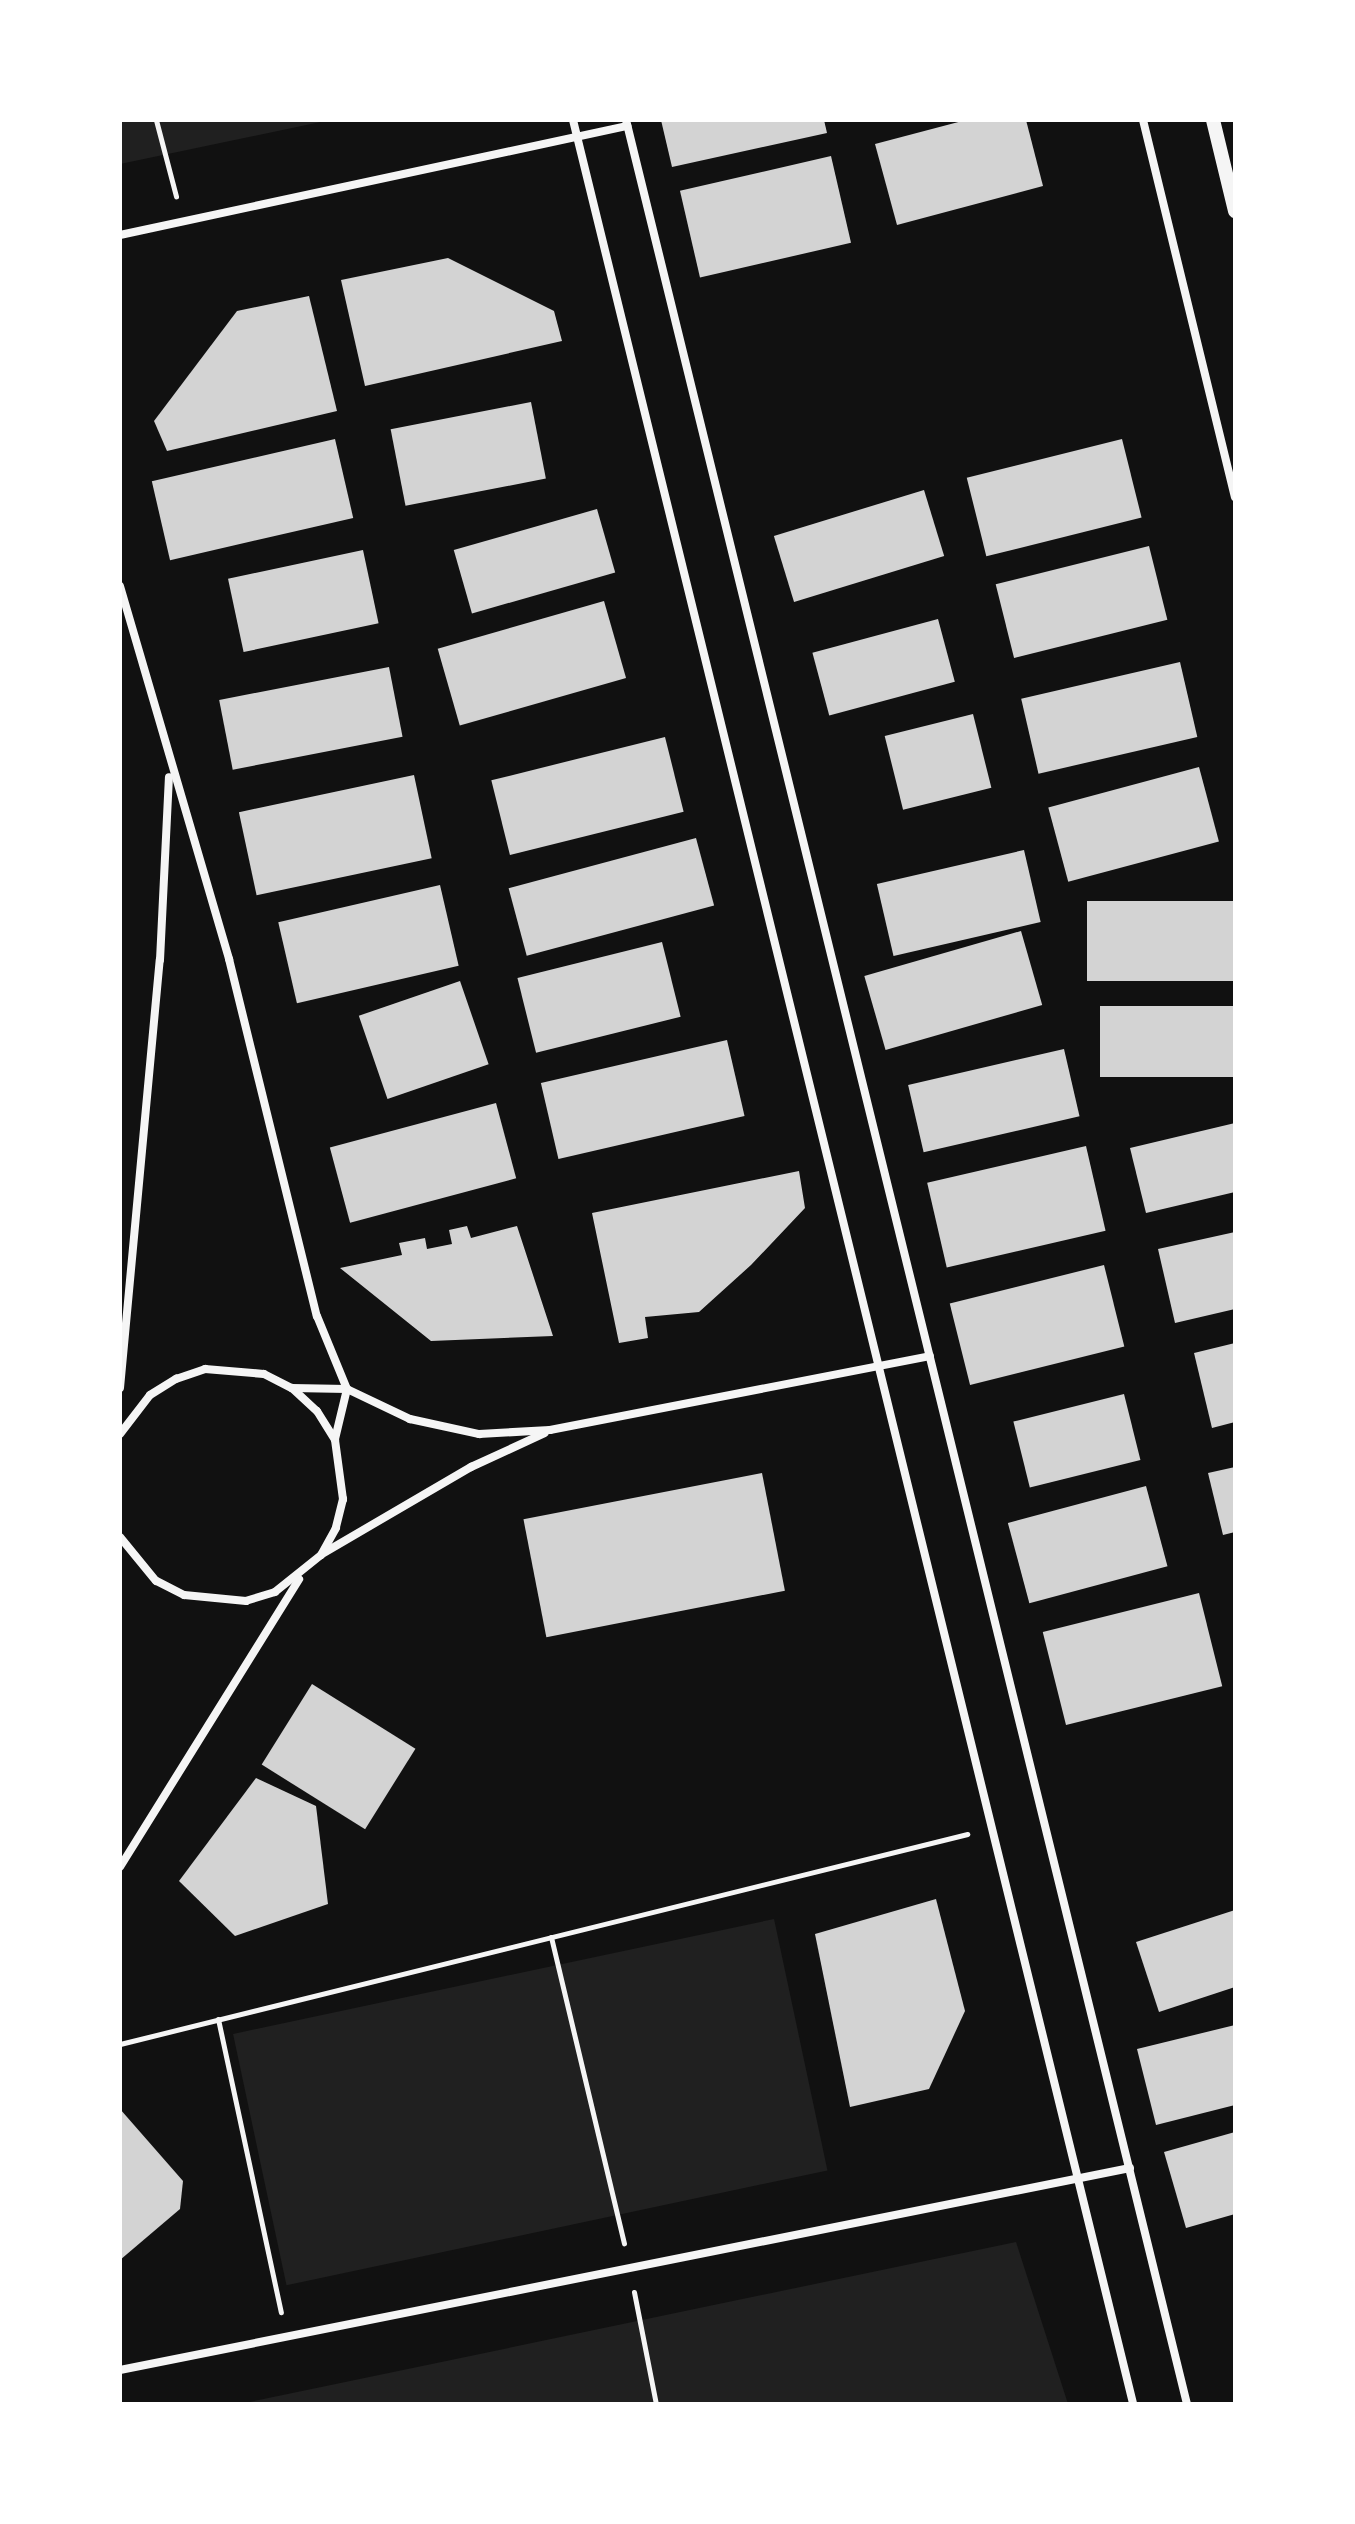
<!DOCTYPE html>
<style>
body{margin:0}
#map{position:relative;width:1355px;height:2524px;overflow:hidden;background:#111;font-family:"PT Sans",sans-serif}
div>[style]{position:absolute}
.green>*{inset:0;background:#202020;transform-origin:0 0}
.building>*{inset:0;background:#d3d3d3;transform-origin:0 0}
.path>*{height:5px;margin:-2.5px;padding:0 2.5px;transform-origin:2.5px;border-radius:2.5px;background:#f5f5f5}
.minor>*{height:8px;margin:-4px;padding:0 4px;transform-origin:4px;border-radius:4px;background:#f5f5f5}
.tertiary>*{height:14px;margin:-7px;padding:0 7px;transform-origin:7px;border-radius:7px;background:#f5f5f5}
span{translate:-50% -50%;white-space:nowrap;text-align:center;line-height:1.15;-webkit-text-stroke:8px #fff;paint-order:stroke}
.frame{position:absolute;inset:0;border:122px solid #fff;pointer-events:none}
</style>
<div id="map">
<div class="green">
<div style="clip-path:polygon(120px 120px,330px 120px,120px 164px)"></div>
<div style="left:774px;top:1919px;width:257px;height:553px;rotate:78deg"></div>
<div style="clip-path:polygon(1016px 2242px,1068px 2404px,240px 2404px)"></div>
</div>
<div class="building">
<div style="clip-path:polygon(661px 120px,824px 120px,827px 133px,672px 167px)"></div>
<div style="clip-path:polygon(966px 120px,1026px 120px,1043px 186px,897px 225px,875px 144px)"></div>
<div style="left:831px;top:156px;width:89px;height:155px;rotate:77deg"></div>
<div style="clip-path:polygon(448px 258px,554px 311px,562px 341px,365px 386px,341px 280px)"></div>
<div style="clip-path:polygon(309px 296px,337px 411px,167px 451px,154px 421px,237px 311px)"></div>
<div style="left:531px;top:402px;width:78px;height:143px;rotate:79deg"></div>
<div style="left:335px;top:439px;width:81px;height:188px;rotate:77deg"></div>
<div style="left:1122px;top:439px;width:81px;height:160px;rotate:76deg"></div>
<div style="left:924px;top:490px;width:69px;height:157px;rotate:73deg"></div>
<div style="left:597px;top:509px;width:66px;height:149px;rotate:74deg"></div>
<div style="left:1149px;top:546px;width:76px;height:158px;rotate:76deg"></div>
<div style="left:363px;top:550px;width:75px;height:138px;rotate:78deg"></div>
<div style="left:604px;top:601px;width:80px;height:173px;rotate:74deg"></div>
<div style="left:938px;top:619px;width:65px;height:130px;rotate:75deg"></div>
<div style="left:1180px;top:662px;width:77px;height:163px;rotate:77deg"></div>
<div style="left:389px;top:667px;width:71px;height:173px;rotate:79deg"></div>
<div style="left:973px;top:714px;width:76px;height:91px;rotate:76deg"></div>
<div style="left:665px;top:737px;width:77px;height:179px;rotate:76deg"></div>
<div style="left:1199px;top:767px;width:77px;height:156px;rotate:75deg"></div>
<div style="left:414px;top:775px;width:85px;height:179px;rotate:78deg"></div>
<div style="left:696px;top:838px;width:70px;height:194px;rotate:75deg"></div>
<div style="left:1024px;top:850px;width:74px;height:151px;rotate:77deg"></div>
<div style="left:440px;top:885px;width:83px;height:166px;rotate:77deg"></div>
<div style="left:1235px;top:901px;width:80px;height:148px;rotate:90deg"></div>
<div style="left:1021px;top:931px;width:77px;height:163px;rotate:74deg"></div>
<div style="left:662px;top:942px;width:77px;height:149px;rotate:76deg"></div>
<div style="left:460px;top:981px;width:88px;height:107px;rotate:71deg"></div>
<div style="left:1235px;top:1006px;width:71px;height:135px;rotate:90deg"></div>
<div style="left:727px;top:1040px;width:78px;height:191px;rotate:77deg"></div>
<div style="left:1064px;top:1049px;width:69px;height:160px;rotate:77deg"></div>
<div style="left:496px;top:1103px;width:78px;height:172px;rotate:75deg"></div>
<div style="clip-path:polygon(1235px 1123px,1235px 1192px,1146px 1213px,1130px 1148px)"></div>
<div style="left:1086px;top:1146px;width:87px;height:163px;rotate:77deg"></div>
<div style="clip-path:polygon(799px 1171px,805px 1208px,751px 1265px,699px 1312px,645px 1317px,648px 1338px,619px 1343px,592px 1213px)"></div>
<div style="clip-path:polygon(467px 1226px,471px 1238px,517px 1226px,553px 1336px,431px 1341px,340px 1268px,402px 1255px,399px 1243px,425px 1238px,427px 1249px,452px 1244px,449px 1230px)"></div>
<div style="clip-path:polygon(1235px 1232px,1235px 1309px,1175px 1323px,1158px 1249px)"></div>
<div style="left:1104px;top:1265px;width:84px;height:159px;rotate:76deg"></div>
<div style="clip-path:polygon(1235px 1343px,1235px 1422px,1212px 1428px,1194px 1353px)"></div>
<div style="left:1124px;top:1394px;width:68px;height:114px;rotate:76deg"></div>
<div style="clip-path:polygon(1235px 1467px,1235px 1532px,1223px 1535px,1208px 1473px)"></div>
<div style="left:762px;top:1473px;width:120px;height:243px;rotate:79deg"></div>
<div style="left:1146px;top:1486px;width:83px;height:143px;rotate:75deg"></div>
<div style="left:1199px;top:1593px;width:96px;height:161px;rotate:76deg"></div>
<div style="left:312px;top:1684px;width:122px;height:95px;rotate:32deg"></div>
<div style="clip-path:polygon(256px 1778px,316px 1806px,328px 1904px,235px 1936px,179px 1881px)"></div>
<div style="clip-path:polygon(936px 1899px,965px 2011px,929px 2089px,850px 2107px,815px 1934px)"></div>
<div style="clip-path:polygon(1235px 1910px,1235px 1987px,1159px 2012px,1136px 1942px)"></div>
<div style="clip-path:polygon(1235px 2025px,1235px 2105px,1156px 2125px,1137px 2049px)"></div>
<div style="clip-path:polygon(120px 2109px,183px 2181px,180px 2209px,120px 2260px)"></div>
<div style="clip-path:polygon(1235px 2132px,1235px 2214px,1186px 2228px,1164px 2152px)"></div>
</div>
<div class="path">
<div style="left:156px;top:120px;width:79px;rotate:75.3deg"></div>
<div style="left:551px;top:1937px;width:315px;rotate:76.6deg"></div>
<div style="left:218px;top:2019px;width:300px;rotate:77.9deg"></div>
<div style="left:120px;top:2044px;width:873px;rotate:-13.92deg"></div>
<div style="left:634px;top:2292px;width:114px;rotate:78.9deg"></div>
</div>
<div class="minor">
<div style="left:573px;top:120px;width:2352px;rotate:76.22deg"></div>
<div style="left:626px;top:120px;width:2352px;rotate:76.2deg"></div>
<div style="left:1143px;top:120px;width:388px;rotate:76.3deg"></div>
<div style="left:120px;top:235px;width:519px;rotate:-12.13deg"></div>
<div style="left:120px;top:586px;width:389px;rotate:73.7deg"></div>
<div style="left:229px;top:959px;width:368px;rotate:76.2deg"></div>
<div style="left:317px;top:1316px;width:79px;rotate:67.7deg"></div>
<div style="left:120px;top:1388px;width:430px;rotate:-84.7deg"></div>
<div style="left:160px;top:960px;width:183px;rotate:-87.2deg"></div>
<div style="left:292px;top:1388px;width:55px;rotate:1deg"></div>
<div style="left:347px;top:1389px;width:70px;rotate:25.5deg"></div>
<div style="left:410px;top:1419px;width:71px;rotate:12.3deg"></div>
<div style="left:479px;top:1434px;width:71px;rotate:-3.2deg"></div>
<div style="left:550px;top:1430px;width:387px;rotate:-11deg"></div>
<div style="left:120px;top:1434px;width:49px;rotate:-52.4deg"></div>
<div style="left:150px;top:1395px;width:31px;rotate:-32deg"></div>
<div style="left:176px;top:1379px;width:31px;rotate:-19deg"></div>
<div style="left:205px;top:1369px;width:59px;rotate:4.8deg"></div>
<div style="left:264px;top:1374px;width:31px;rotate:27deg"></div>
<div style="left:292px;top:1388px;width:34px;rotate:43deg"></div>
<div style="left:317px;top:1411px;width:34px;rotate:58deg"></div>
<div style="left:335px;top:1440px;width:60px;rotate:82.3deg"></div>
<div style="left:343px;top:1499px;width:30px;rotate:104deg"></div>
<div style="left:336px;top:1528px;width:31px;rotate:119deg"></div>
<div style="left:321px;top:1555px;width:59px;rotate:141.2deg"></div>
<div style="left:275px;top:1592px;width:30px;rotate:163deg"></div>
<div style="left:246px;top:1601px;width:62px;rotate:-174.5deg"></div>
<div style="left:184px;top:1595px;width:31px;rotate:-153deg"></div>
<div style="left:156px;top:1581px;width:57px;rotate:-129.3deg"></div>
<div style="left:335px;top:1439px;width:51px;rotate:-76.5deg"></div>
<div style="left:322px;top:1554px;width:173px;rotate:-30.3deg"></div>
<div style="left:471px;top:1467px;width:81px;rotate:-24.7deg"></div>
<div style="left:120px;top:1867px;width:339px;rotate:-58.1deg"></div>
<div style="left:120px;top:2370px;width:1030px;rotate:-11.31deg"></div>
</div>
<div class="tertiary">
<div style="left:1213px;top:120px;width:94px;rotate:76.4deg"></div>
</div>
<div class="frame"></div>
</div>
